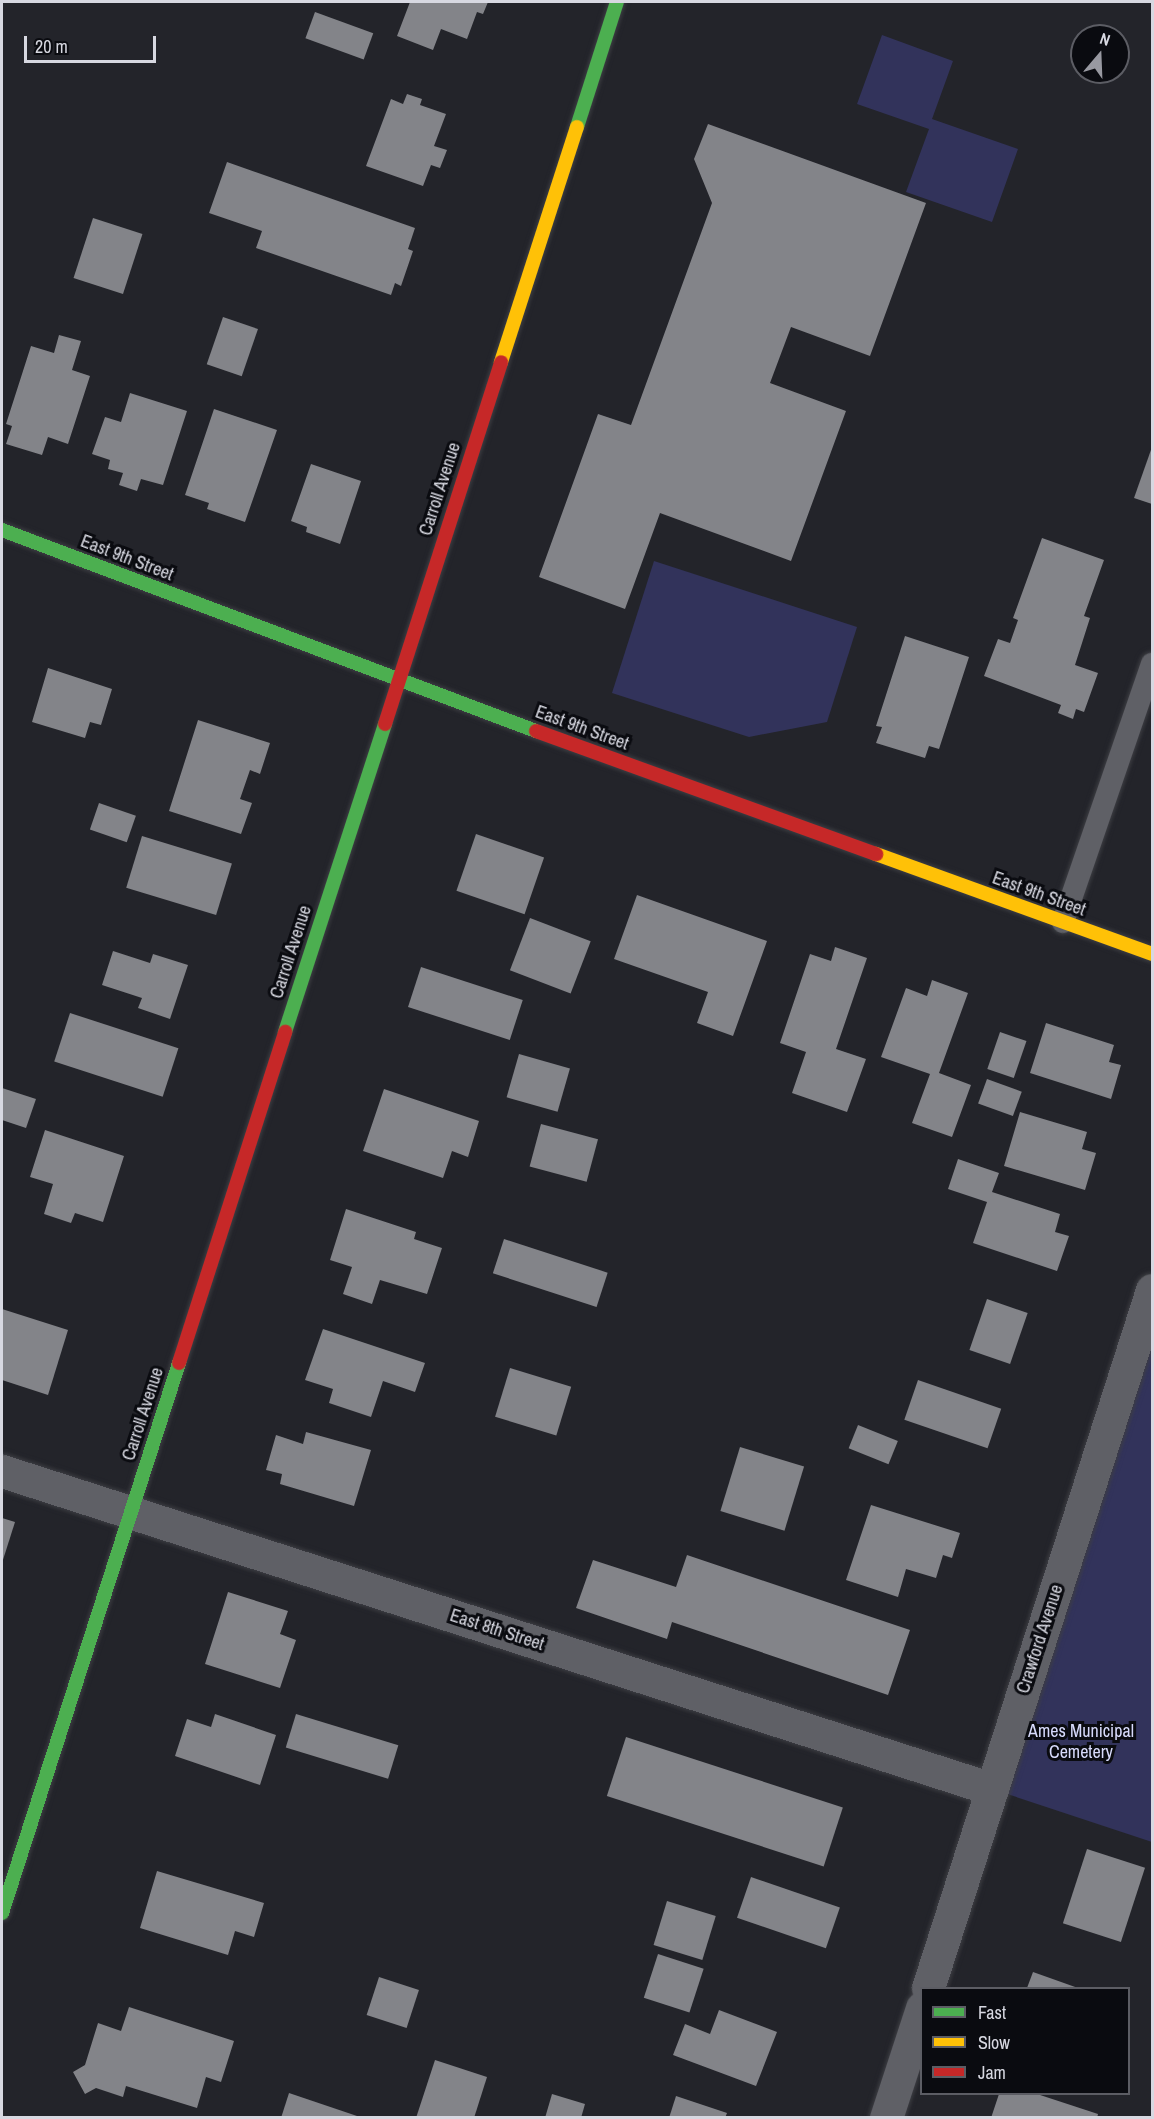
<!DOCTYPE html>
<style>
body{margin:0}
#map{position:relative;width:1154px;height:2119px;overflow:hidden;background:#23242a;font-family:"Archivo Narrow",sans-serif}
div>[style]{position:absolute}
.green>*{inset:0;background:#32335b}
.building>*{inset:0;background:#838489;transform-origin:0 0}
.roads{filter:drop-shadow(0 0 2px #3d3e43) drop-shadow(0 0 2px #3d3e43)}
.lane>*{height:22px;margin:-11px;padding:0 11px;transform-origin:11px;border-radius:11px;background:#5f6066}
.street>*{height:33px;margin:-16.5px;padding:0 16.5px;transform-origin:16.5px;border-radius:16.5px;background:#5f6066}
.fast>*{height:14px;margin:-7px;padding:0 7px;transform-origin:7px;border-radius:7px;background:#4caf50}
.slow>*{height:14px;margin:-7px;padding:0 7px;transform-origin:7px;border-radius:7px;background:#ffc107}
.jam>*{height:14px;margin:-7px;padding:0 7px;transform-origin:7px;border-radius:7px;background:#c62828}
span{translate:-50% -50%;white-space:nowrap;text-align:center;line-height:1.15;-webkit-text-stroke:6px #0a0b10;paint-order:stroke}
.street-label{font-size:18px;color:#d7d8e1}
.park-label{font-size:18px;color:#d8dbfc}
.frame{position:absolute;inset:0;border:3px solid #d7d8e1;pointer-events:none}
.legend{position:absolute;left:920px;top:1987px;width:210px;height:108px;box-sizing:border-box;background:#0a0b10;border:2px solid #5c5d64;margin:0;padding:8px 10px;list-style:none;font-size:18px;color:#d7d8e1}
.legend li{display:flex;align-items:center;gap:12px;height:30px}
.legend b{width:30px;border:2px solid #5c5d64}
.north{position:absolute;left:1070px;top:24px;width:60px;height:60px;box-sizing:border-box;background:#0a0b10;border:2px solid #5c5d64;border-radius:50%;rotate:19deg;font-size:16px;font-weight:700;line-height:24px;text-align:center;color:#d7d8e1}
.north::after{content:'';display:block;margin:auto;width:21px;height:27px;background:#9899a1;clip-path:polygon(50% 0,100% 100%,50% 72%,0 100%)}
.scale{position:absolute;left:24px;top:36px;width:132px;height:27px;box-sizing:border-box;border:3px solid #d7d8e1;border-top:0;padding-left:8px;font-size:18px;line-height:21px;white-space:nowrap;color:#d7d8e1;-webkit-text-stroke:4px #0a0b10;paint-order:stroke}
</style>
<div id="map">
<div class="green">
<div style="clip-path:polygon(882px 35px,953px 61px,932px 119px,1018px 149px,992px 222px,906px 192px,929px 129px,857px 104px)"></div>
<div style="clip-path:polygon(654px 561px,857px 627px,827px 722px,749px 737px,612px 693px)"></div>
<div style="clip-path:polygon(1152px 1290px,1152px 1842px,992px 1789px)"></div>
</div>
<div class="building">
<div style="clip-path:polygon(410px 2px,488px 2px,483px 14px,477px 12px,467px 39px,441px 29px,433px 50px,397px 36px)"></div>
<div style="left:315px;top:12px;width:62px;height:28px;rotate:20deg"></div>
<div style="clip-path:polygon(407px 94px,422px 99px,420px 105px,446px 114px,434px 146px,447px 150px,440px 168px,431px 165px,423px 186px,366px 166px,391px 99px,403px 104px)"></div>
<div style="clip-path:polygon(708px 124px,926px 203px,870px 356px,791px 327px,770px 383px,846px 411px,791px 561px,660px 513px,625px 609px,539px 577px,598px 414px,631px 425px,712px 203px,694px 159px)"></div>
<div style="clip-path:polygon(227px 162px,415px 228px,408px 249px,413px 251px,401px 286px,395px 283px,391px 295px,256px 248px,262px 231px,209px 213px)"></div>
<div style="left:93px;top:218px;width:52px;height:63px;rotate:18deg"></div>
<div style="left:223px;top:317px;width:37px;height:50px;rotate:19deg"></div>
<div style="clip-path:polygon(59px 335px,81px 341px,72px 370px,90px 376px,68px 444px,48px 437px,42px 455px,6px 444px,12px 426px,6px 424px,31px 346px,54px 353px)"></div>
<div style="clip-path:polygon(130px 393px,187px 411px,163px 485px,141px 479px,137px 491px,119px 485px,123px 473px,108px 469px,110px 460px,92px 454px,105px 417px,121px 422px)"></div>
<div style="clip-path:polygon(214px 409px,277px 430px,245px 522px,207px 509px,209px 503px,185px 495px)"></div>
<div style="clip-path:polygon(1152px 447px,1152px 504px,1134px 498px)"></div>
<div style="clip-path:polygon(311px 464px,361px 481px,340px 544px,306px 532px,307px 527px,291px 521px)"></div>
<div style="clip-path:polygon(1042px 538px,1104px 560px,1084px 616px,1090px 618px,1075px 665px,1098px 673px,1084px 712px,1076px 709px,1073px 719px,1058px 713px,1061px 705px,984px 676px,998px 639px,1010px 643px,1018px 620px,1013px 618px)"></div>
<div style="clip-path:polygon(905px 636px,969px 657px,939px 749px,929px 746px,925px 758px,876px 743px,882px 727px,876px 726px)"></div>
<div style="clip-path:polygon(48px 668px,112px 689px,101px 725px,90px 722px,85px 738px,32px 722px)"></div>
<div style="clip-path:polygon(198px 720px,270px 743px,260px 774px,250px 770px,240px 799px,252px 803px,241px 834px,169px 811px)"></div>
<div style="left:99px;top:803px;width:39px;height:28px;rotate:19deg"></div>
<div style="left:476px;top:834px;width:72px;height:60px;rotate:19deg"></div>
<div style="left:142px;top:836px;width:94px;height:54px;rotate:17deg"></div>
<div style="clip-path:polygon(637px 895px,767px 941px,733px 1036px,697px 1023px,708px 992px,614px 959px)"></div>
<div style="left:530px;top:918px;width:65px;height:56px;rotate:21deg"></div>
<div style="clip-path:polygon(835px 947px,867px 958px,836px 1049px,866px 1059px,847px 1112px,792px 1093px,806px 1052px,780px 1043px,810px 954px,831px 961px)"></div>
<div style="clip-path:polygon(113px 951px,150px 963px,153px 954px,188px 965px,170px 1019px,138px 1008px,142px 998px,102px 985px)"></div>
<div style="left:421px;top:967px;width:107px;height:42px;rotate:18deg"></div>
<div style="clip-path:polygon(932px 980px,968px 993px,939px 1073px,971px 1085px,952px 1137px,912px 1123px,930px 1074px,881px 1057px,906px 988px,927px 996px)"></div>
<div style="left:70px;top:1013px;width:114px;height:51px;rotate:18deg"></div>
<div style="clip-path:polygon(1046px 1023px,1114px 1045px,1109px 1062px,1121px 1065px,1111px 1099px,1030px 1073px)"></div>
<div style="left:1000px;top:1032px;width:28px;height:39px;rotate:19deg"></div>
<div style="left:519px;top:1054px;width:53px;height:45px;rotate:16deg"></div>
<div style="left:987px;top:1079px;width:37px;height:26px;rotate:20deg"></div>
<div style="clip-path:polygon(2px 1088px,36px 1099px,26px 1128px,2px 1120px)"></div>
<div style="clip-path:polygon(384px 1089px,479px 1121px,468px 1157px,452px 1151px,443px 1178px,363px 1151px)"></div>
<div style="clip-path:polygon(1020px 1112px,1087px 1132px,1082px 1149px,1096px 1153px,1085px 1190px,1004px 1166px)"></div>
<div style="left:541px;top:1124px;width:59px;height:44px;rotate:15deg"></div>
<div style="clip-path:polygon(45px 1130px,124px 1156px,103px 1222px,75px 1213px,71px 1223px,44px 1214px,53px 1184px,30px 1177px)"></div>
<div style="clip-path:polygon(958px 1159px,999px 1173px,992px 1192px,1060px 1214px,1055px 1232px,1069px 1236px,1057px 1271px,973px 1243px,987px 1202px,948px 1189px)"></div>
<div style="clip-path:polygon(346px 1209px,416px 1232px,414px 1239px,442px 1248px,427px 1294px,380px 1280px,372px 1304px,343px 1294px,352px 1267px,330px 1260px)"></div>
<div style="left:504px;top:1239px;width:109px;height:36px;rotate:18deg"></div>
<div style="left:987px;top:1299px;width:43px;height:54px;rotate:19deg"></div>
<div style="clip-path:polygon(2px 1309px,68px 1330px,48px 1395px,2px 1380px)"></div>
<div style="clip-path:polygon(323px 1329px,425px 1363px,415px 1392px,383px 1381px,371px 1417px,329px 1403px,333px 1389px,305px 1380px)"></div>
<div style="left:510px;top:1368px;width:64px;height:51px;rotate:17deg"></div>
<div style="left:918px;top:1380px;width:88px;height:42px;rotate:19deg"></div>
<div style="left:858px;top:1425px;width:43px;height:25px;rotate:22deg"></div>
<div style="clip-path:polygon(306px 1432px,371px 1450px,354px 1506px,280px 1484px,282px 1474px,266px 1470px,276px 1435px,303px 1444px)"></div>
<div style="left:740px;top:1447px;width:67px;height:67px;rotate:17deg"></div>
<div style="clip-path:polygon(871px 1505px,960px 1533px,952px 1558px,943px 1555px,936px 1578px,906px 1569px,898px 1597px,846px 1580px)"></div>
<div style="clip-path:polygon(2px 1518px,15px 1522px,2px 1563px)"></div>
<div style="clip-path:polygon(687px 1555px,910px 1630px,888px 1695px,672px 1622px,667px 1639px,576px 1608px,593px 1560px,676px 1587px)"></div>
<div style="clip-path:polygon(228px 1592px,288px 1611px,280px 1634px,296px 1640px,280px 1688px,205px 1664px)"></div>
<div style="clip-path:polygon(215px 1714px,276px 1735px,260px 1785px,175px 1756px,187px 1719px,211px 1727px)"></div>
<div style="left:296px;top:1714px;width:107px;height:35px;rotate:17deg"></div>
<div style="left:626px;top:1737px;width:228px;height:62px;rotate:18deg"></div>
<div style="left:1087px;top:1849px;width:61px;height:78px;rotate:18deg"></div>
<div style="clip-path:polygon(157px 1871px,264px 1903px,254px 1937px,235px 1931px,228px 1955px,140px 1928px)"></div>
<div style="left:751px;top:1877px;width:94px;height:43px;rotate:19deg"></div>
<div style="left:667px;top:1901px;width:51px;height:46px;rotate:17deg"></div>
<div style="left:658px;top:1954px;width:48px;height:46px;rotate:18deg"></div>
<div style="clip-path:polygon(1033px 1972px,1078px 1988px,1027px 1988px)"></div>
<div style="left:379px;top:1977px;width:42px;height:40px;rotate:18deg"></div>
<div style="clip-path:polygon(129px 2007px,234px 2041px,221px 2082px,206px 2077px,197px 2108px,126px 2086px,123px 2097px,96px 2088px,85px 2094px,73px 2072px,85px 2065px,98px 2023px,121px 2031px)"></div>
<div style="clip-path:polygon(719px 2010px,777px 2032px,756px 2086px,673px 2055px,685px 2024px,710px 2034px)"></div>
<div style="clip-path:polygon(435px 2060px,487px 2077px,474px 2118px,416px 2118px)"></div>
<div style="clip-path:polygon(289px 2093px,360px 2117px,360px 2118px,281px 2118px)"></div>
<div style="clip-path:polygon(552px 2094px,585px 2104px,581px 2118px,545px 2118px)"></div>
<div style="clip-path:polygon(999px 2094px,1037px 2094px,1098px 2114px,1097px 2118px,991px 2118px)"></div>
<div style="clip-path:polygon(676px 2096px,727px 2113px,725px 2118px,669px 2118px)"></div>
</div>
<div class="roads">
<div class="lane">
<div style="left:1063px;top:922px;width:273px;rotate:-71deg"></div>
</div>
<div class="street">
<div style="left:2px;top:1471px;width:1040px;rotate:17.81deg"></div>
<div style="left:928px;top:1988px;width:733px;rotate:-72.21deg"></div>
<div style="left:886px;top:2118px;width:116px;rotate:-71.9deg"></div>
</div>
<div class="fast">
<div style="left:577px;top:127px;width:131px;rotate:-72.3deg"></div>
<div style="left:2px;top:530px;width:571px;rotate:20.63deg"></div>
<div style="left:285px;top:1032px;width:324px;rotate:-72deg"></div>
<div style="left:2px;top:1913px;width:578px;rotate:-72.16deg"></div>
</div>
<div class="slow">
<div style="left:501px;top:362px;width:247px;rotate:-72.1deg"></div>
<div style="left:876px;top:854px;width:294px;rotate:19.9deg"></div>
</div>
<div class="jam">
<div style="left:385px;top:724px;width:380px;rotate:-72.2deg"></div>
<div style="left:536px;top:731px;width:362px;rotate:19.9deg"></div>
<div style="left:179px;top:1363px;width:348px;rotate:-72.2deg"></div>
</div>
</div>
<div class="street-label">
<span style="left:440px;top:489px;rotate:-72deg">Carroll Avenue</span>
<span style="left:127px;top:558px;rotate:21deg">East 9th Street</span>
<span style="left:582px;top:728px;rotate:20deg">East 9th Street</span>
<span style="left:1039px;top:894px;rotate:20deg">East 9th Street</span>
<span style="left:291px;top:952px;rotate:-72deg">Carroll Avenue</span>
<span style="left:143px;top:1414px;rotate:-72deg">Carroll Avenue</span>
<span style="left:497px;top:1630px;rotate:18deg">East 8th Street</span>
<span style="left:1040px;top:1639px;rotate:-72deg">Crawford Avenue</span>
</div>
<div class="park-label">
<span style="left:1081px;top:1742px">Ames Municipal<br>Cemetery</span>
</div>
<div class="frame"></div>
<ul class="legend">
<li><b style="height:8px;background:#4caf50"></b>Fast</li>
<li><b style="height:8px;background:#ffc107"></b>Slow</li>
<li><b style="height:8px;background:#c62828"></b>Jam</li>
</ul>
<div class="north">N</div>
<div class="scale">20 m</div>
</div>
